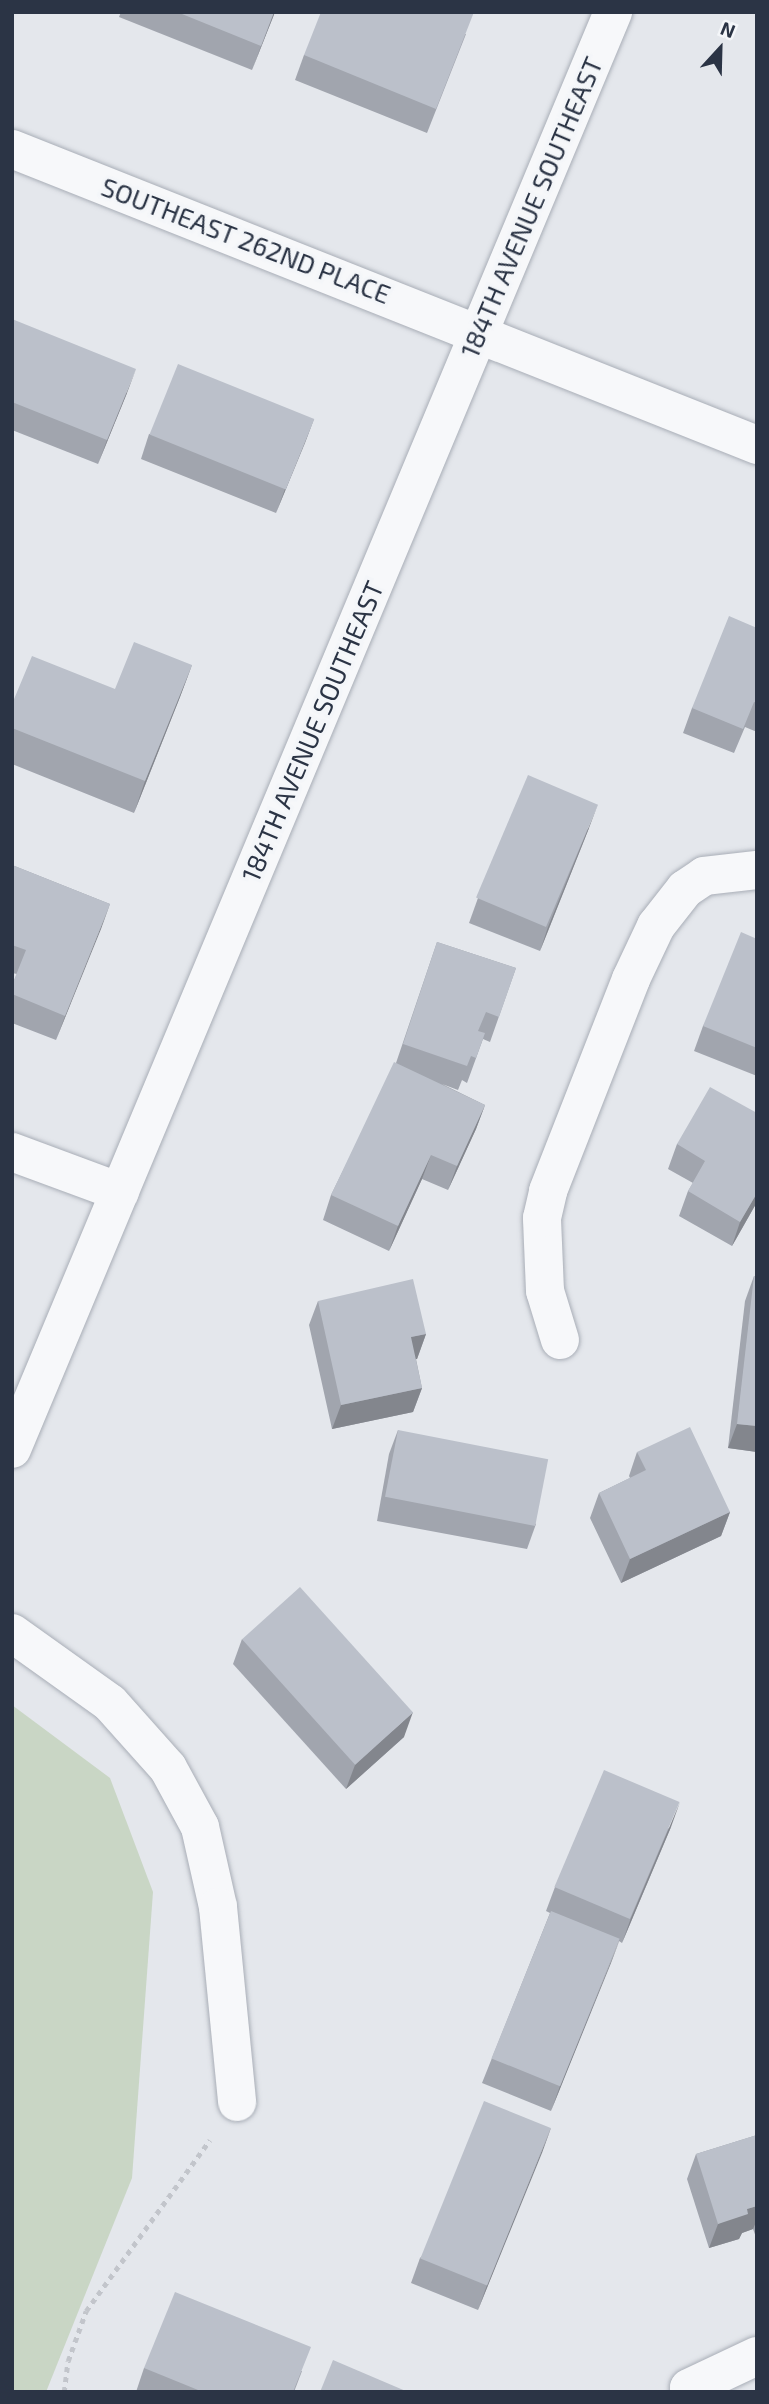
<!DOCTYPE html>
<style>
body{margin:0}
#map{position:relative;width:769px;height:2404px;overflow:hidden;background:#e4e7ec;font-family:"Exo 2",sans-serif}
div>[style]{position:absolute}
.green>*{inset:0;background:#c9d6c5}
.path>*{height:4.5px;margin-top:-2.25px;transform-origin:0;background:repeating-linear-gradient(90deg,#c2c5cb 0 5px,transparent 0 10px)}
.roads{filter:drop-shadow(0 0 2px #a9aeb7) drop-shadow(0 0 2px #a9aeb7)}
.minor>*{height:38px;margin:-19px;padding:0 19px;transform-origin:19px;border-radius:19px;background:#f7f8fa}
.tertiary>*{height:38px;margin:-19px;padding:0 19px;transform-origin:19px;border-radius:19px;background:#f7f8fa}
.wall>*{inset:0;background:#a1a5ae}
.shaded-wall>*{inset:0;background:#83868d}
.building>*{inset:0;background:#bbc0ca;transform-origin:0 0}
span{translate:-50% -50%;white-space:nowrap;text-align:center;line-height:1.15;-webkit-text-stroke:7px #f4f6f9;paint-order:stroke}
.street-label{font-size:26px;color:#2b3445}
.frame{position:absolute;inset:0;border:14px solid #2b3445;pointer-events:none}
.north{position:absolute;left:685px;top:14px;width:70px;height:70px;-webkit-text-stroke:5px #f4f6f9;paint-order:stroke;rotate:22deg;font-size:19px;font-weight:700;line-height:28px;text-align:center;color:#2b3445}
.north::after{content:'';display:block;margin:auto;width:24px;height:32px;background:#2b3445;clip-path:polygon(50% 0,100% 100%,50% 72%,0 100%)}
</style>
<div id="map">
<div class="green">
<div style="clip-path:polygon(12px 1705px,110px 1778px,153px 1892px,132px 2178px,46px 2392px,12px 2392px)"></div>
</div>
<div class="path">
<div style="left:64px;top:2392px;width:31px;rotate:-83deg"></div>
<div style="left:68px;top:2361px;width:53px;rotate:-70.2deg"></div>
<div style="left:86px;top:2311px;width:211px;rotate:-54.1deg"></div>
</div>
<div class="roads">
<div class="minor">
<div style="left:12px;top:1152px;width:115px;rotate:20.3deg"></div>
<div style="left:560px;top:1340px;width:51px;rotate:-107deg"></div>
<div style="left:545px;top:1291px;width:73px;rotate:-92.4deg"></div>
<div style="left:542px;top:1218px;width:28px;rotate:-77deg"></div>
<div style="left:548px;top:1191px;width:228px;rotate:-68.6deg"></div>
<div style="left:631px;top:979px;width:59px;rotate:-64.7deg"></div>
<div style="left:656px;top:926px;width:47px;rotate:-51.9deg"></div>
<div style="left:685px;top:889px;width:23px;rotate:-34deg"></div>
<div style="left:704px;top:876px;width:53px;rotate:-6.5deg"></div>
<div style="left:12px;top:1449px;width:1558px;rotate:-67.3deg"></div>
<div style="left:12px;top:1633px;width:120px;rotate:35.5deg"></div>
<div style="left:110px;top:1703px;width:87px;rotate:48.3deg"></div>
<div style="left:168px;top:1768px;width:67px;rotate:61.5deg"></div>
<div style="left:200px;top:1827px;width:82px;rotate:77.3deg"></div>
<div style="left:218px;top:1907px;width:196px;rotate:84.4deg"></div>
<div style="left:690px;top:2392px;width:4px;rotate:-104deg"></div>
<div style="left:689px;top:2388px;width:75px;rotate:-25.2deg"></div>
</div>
<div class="tertiary">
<div style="left:12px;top:149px;width:802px;rotate:21.67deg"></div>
</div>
</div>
<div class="wall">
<div style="clip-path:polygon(121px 12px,275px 12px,252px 70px,119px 17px)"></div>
<div style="clip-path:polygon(466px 34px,427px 133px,295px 80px,304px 55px)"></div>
<div style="clip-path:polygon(12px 319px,127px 393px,98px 464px,12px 430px)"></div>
<div style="clip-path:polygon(314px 419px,276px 513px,141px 459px,149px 434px)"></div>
<div style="clip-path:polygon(757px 628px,757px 732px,745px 727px,734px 753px,683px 733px,692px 708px)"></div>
<div style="clip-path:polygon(192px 665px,180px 697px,134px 813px,12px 764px,12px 704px,115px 689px)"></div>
<div style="clip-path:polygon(589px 828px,540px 951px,469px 923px,478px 898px)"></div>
<div style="clip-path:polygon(12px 865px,110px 904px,56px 1040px,12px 1023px,12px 985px,17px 974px,12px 973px)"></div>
<div style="clip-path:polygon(757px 939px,757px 1076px,694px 1051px,703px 1026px)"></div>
<div style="clip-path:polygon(437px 942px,516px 968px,490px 1042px,483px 1039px,467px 1083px,462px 1080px,458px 1090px,442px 1084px,485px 1105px,476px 1129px,448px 1190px,422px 1179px,389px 1251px,323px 1220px,331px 1195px,396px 1063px)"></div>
<div style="clip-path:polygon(757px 1113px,757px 1202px,732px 1246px,679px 1216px,688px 1191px,693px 1183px,668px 1169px,677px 1144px)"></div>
<div style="clip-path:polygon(754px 1276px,757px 1276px,757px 1452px,728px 1448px,745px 1301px)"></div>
<div style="clip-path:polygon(318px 1301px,426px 1334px,417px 1359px,416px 1359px,422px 1388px,413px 1412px,332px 1429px,309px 1325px)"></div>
<div style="clip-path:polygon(398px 1430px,536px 1524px,527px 1549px,377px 1521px,389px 1454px)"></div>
<div style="clip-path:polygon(637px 1452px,730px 1512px,721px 1536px,621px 1583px,590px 1518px,599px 1493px,630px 1478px,629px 1476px)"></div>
<div style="clip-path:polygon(242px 1639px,404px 1737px,346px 1789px,233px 1664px)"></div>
<div style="clip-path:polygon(671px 1827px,622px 1943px,619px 1941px,551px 2111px,482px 2083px,550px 1913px,546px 1911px,555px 1887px)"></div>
<div style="clip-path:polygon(551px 2128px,478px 2310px,411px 2283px,420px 2258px)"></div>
<div style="clip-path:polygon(757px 2135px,757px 2240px,753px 2229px,742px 2233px,739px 2239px,709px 2248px,687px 2179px,696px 2154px)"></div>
<div style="clip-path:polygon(144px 2368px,302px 2371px,294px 2392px,136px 2392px)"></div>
</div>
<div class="shaded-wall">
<div style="clip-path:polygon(274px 12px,275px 12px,252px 70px,261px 46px)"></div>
<div style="clip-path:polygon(136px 369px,127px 393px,98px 464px,107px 440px)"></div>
<div style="clip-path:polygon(314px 419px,305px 443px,276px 513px,285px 489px)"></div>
<div style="clip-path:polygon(192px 665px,180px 697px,134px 813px,145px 781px)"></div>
<div style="clip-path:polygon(598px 804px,589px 828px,540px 951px,548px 927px)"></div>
<div style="clip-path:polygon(110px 904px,101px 929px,56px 1040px,65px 1016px)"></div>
<div style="clip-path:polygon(485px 1105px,476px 1129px,448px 1190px,457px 1166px)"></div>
<div style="clip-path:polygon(431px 1155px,422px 1179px,389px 1251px,398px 1226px)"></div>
<div style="clip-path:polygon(757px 1193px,757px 1202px,732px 1246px,740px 1222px)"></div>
<div style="clip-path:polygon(426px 1334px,417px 1359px,402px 1362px,411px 1337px)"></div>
<div style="clip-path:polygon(422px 1388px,413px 1412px,332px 1429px,341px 1405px)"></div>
<div style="clip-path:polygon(737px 1424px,757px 1426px,757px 1452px,728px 1448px)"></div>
<div style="clip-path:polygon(730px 1512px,721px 1536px,621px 1583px,630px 1559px)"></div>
<div style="clip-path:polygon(413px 1712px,404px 1737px,346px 1789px,355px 1765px)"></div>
<div style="clip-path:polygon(680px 1802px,671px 1827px,622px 1943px,631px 1918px)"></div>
<div style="clip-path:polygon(620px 1939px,611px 1963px,551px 2111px,560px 2086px)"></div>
<div style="clip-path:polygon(551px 2128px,542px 2153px,478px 2310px,487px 2285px)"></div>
<div style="clip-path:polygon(757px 2206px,757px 2220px,753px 2229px,742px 2233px,739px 2239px,709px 2248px,718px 2224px,747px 2209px)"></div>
</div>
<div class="building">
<div style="clip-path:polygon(177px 12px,274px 12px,261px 46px)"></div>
<div style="clip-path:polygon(321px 12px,474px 12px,436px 109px,304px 55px)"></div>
<div style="clip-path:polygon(12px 319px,136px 369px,107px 440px,12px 402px)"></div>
<div style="left:178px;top:364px;width:147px;height:76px;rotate:22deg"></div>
<div style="clip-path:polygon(729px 616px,757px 628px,757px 703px,754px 702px,743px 729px,692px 708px)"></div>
<div style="clip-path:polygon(134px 642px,192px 665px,145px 781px,12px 728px,12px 704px,32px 656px,115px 689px)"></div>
<div style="left:528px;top:775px;width:76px;height:133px;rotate:23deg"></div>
<div style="clip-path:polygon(12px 865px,110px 904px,65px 1016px,12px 994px,12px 985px,26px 950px,12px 945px)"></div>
<div style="clip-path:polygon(741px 932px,757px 939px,757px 1048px,703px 1026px)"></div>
<div style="clip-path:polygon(437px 942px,516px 968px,499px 1017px,486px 1012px,478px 1031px,485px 1033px,476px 1058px,471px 1056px,467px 1066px,403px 1044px)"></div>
<div style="clip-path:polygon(394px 1062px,485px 1105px,457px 1166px,431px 1155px,398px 1226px,331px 1195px)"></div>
<div style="clip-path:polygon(710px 1087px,757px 1113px,757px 1193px,740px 1222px,688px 1191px,705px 1161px,677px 1144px)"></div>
<div style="clip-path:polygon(754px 1276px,757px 1276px,757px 1426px,737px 1424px)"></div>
<div style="clip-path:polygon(413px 1279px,426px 1334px,411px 1337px,422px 1388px,341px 1405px,318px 1301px)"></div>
<div style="clip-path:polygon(690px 1427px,730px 1512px,630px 1559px,599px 1493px,646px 1470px,637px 1452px)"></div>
<div style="left:398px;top:1430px;width:153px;height:68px;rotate:11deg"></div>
<div style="left:300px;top:1587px;width:169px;height:78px;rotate:48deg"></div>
<div style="left:604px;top:1770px;width:82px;height:127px;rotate:23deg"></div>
<div style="left:551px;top:1911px;width:74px;height:159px;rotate:22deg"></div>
<div style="left:484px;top:2101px;width:72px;height:170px;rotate:22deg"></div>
<div style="clip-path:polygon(757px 2135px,757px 2206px,747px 2209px,748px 2214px,718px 2224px,696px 2154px)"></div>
<div style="clip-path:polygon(175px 2292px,311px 2347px,293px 2392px,203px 2392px,144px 2368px)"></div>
<div style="clip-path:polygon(333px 2360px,408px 2392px,320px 2392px)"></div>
</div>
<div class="street-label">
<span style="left:531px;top:207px;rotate:-67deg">184TH AVENUE SOUTHEAST</span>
<span style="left:246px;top:240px;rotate:21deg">SOUTHEAST 262ND PLACE</span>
<span style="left:312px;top:731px;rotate:-67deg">184TH AVENUE SOUTHEAST</span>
</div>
<div class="frame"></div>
<div class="north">N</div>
</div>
